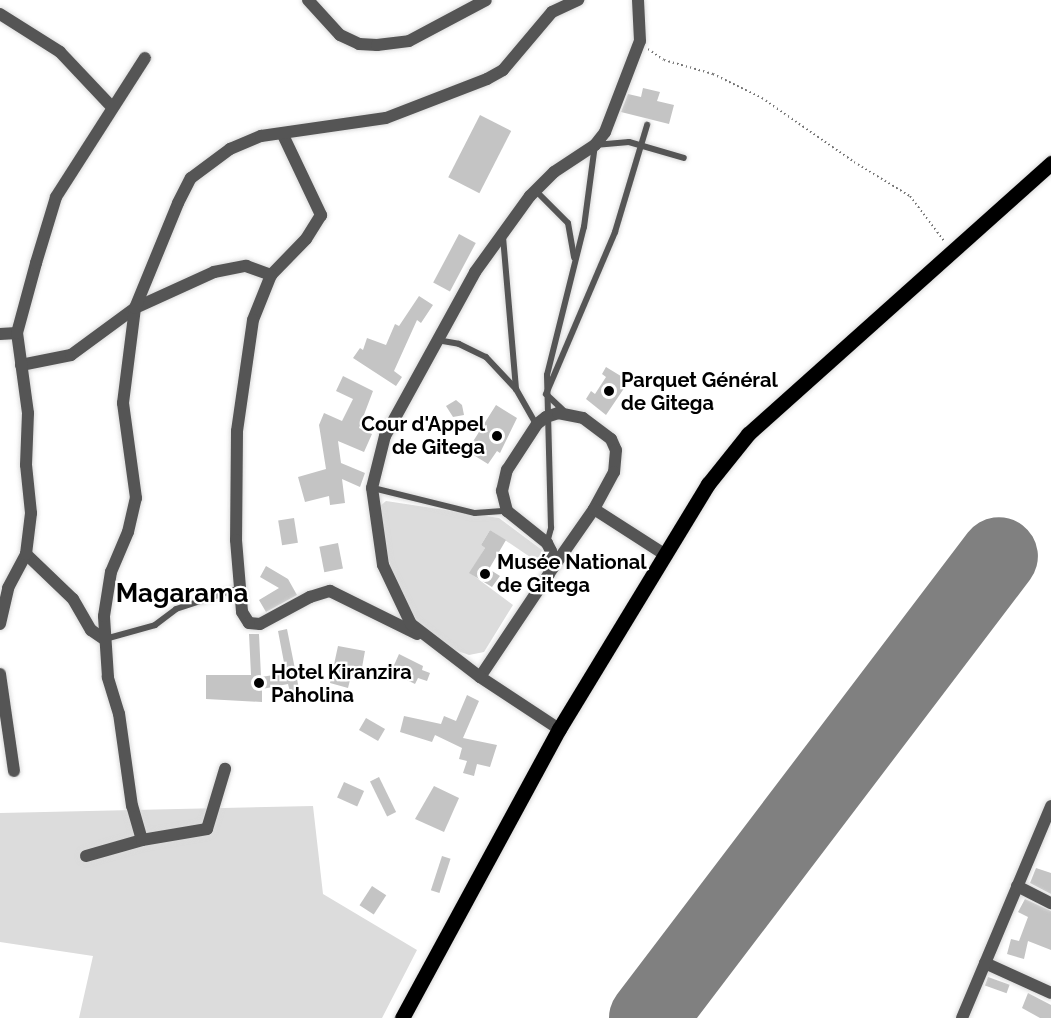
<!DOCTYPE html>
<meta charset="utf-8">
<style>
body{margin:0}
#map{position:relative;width:1051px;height:1018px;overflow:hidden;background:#fff;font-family:Raleway,sans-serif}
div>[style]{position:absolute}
.green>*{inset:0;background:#dcdcdc}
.runway>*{height:78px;margin:-39px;padding:0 39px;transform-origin:39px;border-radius:39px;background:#808080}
.building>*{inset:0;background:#c4c4c4;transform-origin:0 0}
.path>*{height:2px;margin-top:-1px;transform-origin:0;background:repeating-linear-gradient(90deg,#777 0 1.5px,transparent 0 4.5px)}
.roads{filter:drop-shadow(0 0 2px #dbdbdb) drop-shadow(0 0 2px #dbdbdb)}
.service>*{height:6px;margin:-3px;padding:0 3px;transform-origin:3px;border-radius:3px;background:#555}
.minor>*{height:12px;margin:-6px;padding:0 6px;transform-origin:6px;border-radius:6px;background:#555}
.primary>*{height:15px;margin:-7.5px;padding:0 7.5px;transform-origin:7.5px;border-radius:7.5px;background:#000}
.dots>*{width:16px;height:16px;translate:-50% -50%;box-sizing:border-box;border:3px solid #fff;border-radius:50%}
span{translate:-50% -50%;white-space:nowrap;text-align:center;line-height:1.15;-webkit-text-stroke:4.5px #fff;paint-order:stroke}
.poi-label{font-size:20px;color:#000;font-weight:700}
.left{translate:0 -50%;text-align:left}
.right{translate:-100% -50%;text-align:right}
.district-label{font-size:26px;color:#000;font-weight:700}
</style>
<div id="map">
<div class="green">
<div style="clip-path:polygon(386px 501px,499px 518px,542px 550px,539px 563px,490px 530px,481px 545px,485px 548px,470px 573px,513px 605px,484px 652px,469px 655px,455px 650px,420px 626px,392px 579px,379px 507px)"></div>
<div style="clip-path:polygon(313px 806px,323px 894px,417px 950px,382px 1018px,79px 1018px,93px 956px,0 942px,0 813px)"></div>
</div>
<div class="runway">
<div style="left:648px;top:1018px;width:580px;rotate:-52.77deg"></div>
</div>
<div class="building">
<div style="clip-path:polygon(643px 88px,660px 92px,657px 101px,674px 105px,669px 124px,621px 112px,628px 94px,641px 97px)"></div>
<div style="left:480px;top:115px;width:35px;height:70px;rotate:27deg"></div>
<div style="left:459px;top:234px;width:19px;height:55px;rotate:28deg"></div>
<div style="clip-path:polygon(419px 296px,433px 305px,421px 323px,417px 320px,394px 371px,402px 377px,396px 386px,353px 358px,360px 348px,363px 350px,367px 338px,386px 345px,395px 324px,399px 326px)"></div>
<div style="clip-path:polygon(606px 367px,629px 381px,606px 415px,586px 399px,591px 391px,595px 394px,606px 377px,602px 374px)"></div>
<div style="clip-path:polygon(343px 376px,373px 391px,359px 428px,372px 434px,364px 452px,338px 441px,341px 463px,365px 473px,360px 487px,342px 479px,345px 503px,330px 505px,329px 496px,305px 502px,298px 477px,326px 469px,319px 425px,324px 413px,342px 421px,353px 399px,336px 391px)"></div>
<div style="clip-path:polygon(456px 400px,462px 405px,464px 415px,453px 417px,446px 406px)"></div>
<div style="clip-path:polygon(496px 405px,517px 418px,500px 453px,497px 451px,488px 464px,467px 451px)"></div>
<div style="left:294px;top:518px;width:25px;height:16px;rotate:81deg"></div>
<div style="clip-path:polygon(490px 530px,506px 540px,489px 569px,500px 576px,492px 587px,469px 573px,485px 548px,481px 545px)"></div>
<div style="left:338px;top:543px;width:26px;height:19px;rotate:79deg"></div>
<div style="clip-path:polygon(266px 566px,288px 579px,297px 595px,266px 612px,259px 600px,279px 588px,260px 577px)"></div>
<div style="clip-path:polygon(287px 629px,300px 694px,291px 696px,288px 684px,262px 689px,262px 702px,206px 699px,206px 675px,251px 675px,249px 634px,259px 634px,261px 677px,286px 673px,278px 631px)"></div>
<div style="clip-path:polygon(338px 646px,365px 651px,361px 673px,357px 678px,351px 676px,348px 688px,330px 683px)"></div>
<div style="clip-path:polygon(399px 654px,423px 666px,422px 670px,430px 673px,427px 681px,418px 678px,415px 684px,391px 672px)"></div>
<div style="clip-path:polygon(467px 695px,479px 701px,463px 738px,497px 745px,490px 767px,477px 764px,474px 776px,463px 773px,467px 761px,459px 759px,462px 748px,435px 735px,432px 742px,400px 732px,404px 716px,441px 724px,444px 716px,456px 721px)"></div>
<div style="left:366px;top:718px;width:22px;height:14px;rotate:30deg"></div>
<div style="left:379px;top:777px;width:39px;height:10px;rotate:64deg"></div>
<div style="left:344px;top:782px;width:22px;height:17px;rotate:24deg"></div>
<div style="clip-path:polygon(434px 786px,459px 798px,444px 832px,415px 819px)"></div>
<div style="left:442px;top:856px;width:9px;height:36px;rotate:18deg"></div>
<div style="clip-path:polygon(1036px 868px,1051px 873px,1051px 894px,1030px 883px)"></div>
<div style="left:372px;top:886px;width:17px;height:23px;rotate:33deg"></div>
<div style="clip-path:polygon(1025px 899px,1051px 911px,1051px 950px,1028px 941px,1024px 959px,1007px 954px,1011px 939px,1019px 941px,1028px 917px,1018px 912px)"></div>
<div style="left:988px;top:977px;width:23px;height:9px;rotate:20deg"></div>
<div style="clip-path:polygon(1028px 993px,1051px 1005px,1051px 1018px,1040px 1018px,1022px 1008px)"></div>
</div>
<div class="path">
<div style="left:648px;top:49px;width:19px;rotate:35deg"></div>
<div style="left:664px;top:60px;width:51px;rotate:15.9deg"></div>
<div style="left:713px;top:74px;width:55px;rotate:26.1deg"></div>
<div style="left:762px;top:98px;width:112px;rotate:34.8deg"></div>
<div style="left:854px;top:162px;width:66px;rotate:31.3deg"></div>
<div style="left:910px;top:196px;width:56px;rotate:52.9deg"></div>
</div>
<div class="roads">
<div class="service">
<div style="left:536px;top:191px;width:45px;rotate:45deg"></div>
<div style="left:568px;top:223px;width:35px;rotate:80deg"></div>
<div style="left:503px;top:237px;width:153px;rotate:85.1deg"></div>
<div style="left:437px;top:340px;width:22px;rotate:10deg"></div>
<div style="left:459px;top:344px;width:30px;rotate:26deg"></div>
<div style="left:486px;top:357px;width:44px;rotate:46.8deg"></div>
<div style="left:516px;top:389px;width:40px;rotate:60.3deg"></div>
<div style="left:563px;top:410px;width:23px;rotate:-137deg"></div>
<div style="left:546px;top:394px;width:176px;rotate:-66.9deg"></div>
<div style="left:615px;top:232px;width:112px;rotate:-73.3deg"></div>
<div style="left:373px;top:488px;width:105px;rotate:13.8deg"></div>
<div style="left:475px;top:513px;width:31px;rotate:-4deg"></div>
<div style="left:547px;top:543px;width:16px;rotate:-75deg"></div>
<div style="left:551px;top:528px;width:153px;rotate:-91.5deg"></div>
<div style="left:547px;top:375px;width:153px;rotate:-76deg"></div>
<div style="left:584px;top:227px;width:83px;rotate:-82.4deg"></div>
<div style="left:595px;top:145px;width:34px;rotate:-5deg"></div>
<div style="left:629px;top:142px;width:57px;rotate:16.2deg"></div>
<div style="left:105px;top:639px;width:52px;rotate:-15.6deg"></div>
<div style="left:155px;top:625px;width:26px;rotate:-37deg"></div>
<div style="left:176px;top:609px;width:67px;rotate:-18.2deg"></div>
</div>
<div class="minor">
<div style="left:308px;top:0;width:47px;rotate:47.6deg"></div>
<div style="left:340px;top:35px;width:21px;rotate:25deg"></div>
<div style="left:359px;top:44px;width:18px;rotate:3deg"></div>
<div style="left:377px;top:45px;width:32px;rotate:-7deg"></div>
<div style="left:409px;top:41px;width:87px;rotate:-28deg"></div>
<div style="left:0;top:14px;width:71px;rotate:32.3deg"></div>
<div style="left:60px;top:52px;width:74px;rotate:46.6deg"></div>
<div style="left:283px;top:135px;width:89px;rotate:64.6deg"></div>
<div style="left:321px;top:215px;width:28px;rotate:122deg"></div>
<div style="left:306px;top:239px;width:50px;rotate:134.2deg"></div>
<div style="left:271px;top:275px;width:48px;rotate:111.8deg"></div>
<div style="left:253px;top:320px;width:112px;rotate:98.2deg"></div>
<div style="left:237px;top:431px;width:109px;rotate:90.5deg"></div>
<div style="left:236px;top:540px;width:72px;rotate:85.2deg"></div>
<div style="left:242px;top:612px;width:13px;rotate:58deg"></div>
<div style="left:249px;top:623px;width:11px;rotate:5deg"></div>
<div style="left:260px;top:624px;width:57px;rotate:-28.4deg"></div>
<div style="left:310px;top:597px;width:21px;rotate:-17deg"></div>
<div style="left:330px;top:591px;width:97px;rotate:26.3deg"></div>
<div style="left:0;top:334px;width:17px;rotate:-3deg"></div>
<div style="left:21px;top:365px;width:51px;rotate:-11.3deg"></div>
<div style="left:71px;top:355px;width:79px;rotate:-36.3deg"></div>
<div style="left:135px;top:308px;width:87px;rotate:-24.5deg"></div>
<div style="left:214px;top:272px;width:33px;rotate:-11deg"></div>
<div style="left:246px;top:266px;width:27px;rotate:20deg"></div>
<div style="left:26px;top:554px;width:65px;rotate:43.8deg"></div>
<div style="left:73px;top:599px;width:36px;rotate:60deg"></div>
<div style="left:91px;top:630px;width:16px;rotate:35deg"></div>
<div style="left:550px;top:572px;width:77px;rotate:-55.1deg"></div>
<div style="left:0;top:624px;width:37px;rotate:-77deg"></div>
<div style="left:8px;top:588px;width:38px;rotate:-62deg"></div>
<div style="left:26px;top:554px;width:41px;rotate:-83deg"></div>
<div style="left:31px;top:513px;width:48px;rotate:-95.9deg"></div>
<div style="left:26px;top:465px;width:52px;rotate:-87.8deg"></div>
<div style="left:28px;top:413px;width:81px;rotate:-97.8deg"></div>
<div style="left:17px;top:333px;width:73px;rotate:-74.8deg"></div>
<div style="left:36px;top:263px;width:69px;rotate:-73.1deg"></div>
<div style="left:56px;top:197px;width:165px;rotate:-57.4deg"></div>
<div style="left:0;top:674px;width:98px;rotate:81.8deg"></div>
<div style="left:480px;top:677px;width:124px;rotate:-56.2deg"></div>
<div style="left:549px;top:574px;width:23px;rotate:-85deg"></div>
<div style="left:551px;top:551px;width:9px;rotate:-117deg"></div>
<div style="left:547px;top:543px;width:51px;rotate:-141.3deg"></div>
<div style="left:507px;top:511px;width:21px;rotate:-104deg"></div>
<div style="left:502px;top:491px;width:22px;rotate:-77deg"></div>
<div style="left:507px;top:470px;width:55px;rotate:-56.9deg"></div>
<div style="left:537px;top:424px;width:11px;rotate:-38deg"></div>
<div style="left:546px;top:417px;width:13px;rotate:-18deg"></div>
<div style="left:558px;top:413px;width:25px;rotate:11deg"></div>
<div style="left:583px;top:418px;width:35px;rotate:37deg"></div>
<div style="left:611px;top:439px;width:12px;rotate:66deg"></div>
<div style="left:616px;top:450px;width:22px;rotate:95deg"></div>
<div style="left:614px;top:472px;width:42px;rotate:118.4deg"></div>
<div style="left:594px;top:509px;width:83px;rotate:32.7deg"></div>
<div style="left:559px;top:729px;width:95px;rotate:-146.6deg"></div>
<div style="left:480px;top:677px;width:87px;rotate:-142.5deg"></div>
<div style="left:411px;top:624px;width:65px;rotate:-115.4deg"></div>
<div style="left:383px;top:565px;width:78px;rotate:-98.1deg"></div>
<div style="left:372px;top:488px;width:54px;rotate:-76deg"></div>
<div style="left:385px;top:436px;width:187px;rotate:-61.2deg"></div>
<div style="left:475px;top:272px;width:94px;rotate:-54.1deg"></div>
<div style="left:530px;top:196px;width:34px;rotate:-45deg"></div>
<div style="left:554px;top:172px;width:49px;rotate:-33.4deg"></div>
<div style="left:595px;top:145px;width:16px;rotate:-52deg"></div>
<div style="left:605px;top:132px;width:97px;rotate:-69deg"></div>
<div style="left:640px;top:41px;width:41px;rotate:-92.8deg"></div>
<div style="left:142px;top:840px;width:35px;rotate:-106deg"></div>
<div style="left:132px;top:806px;width:93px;rotate:-98deg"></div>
<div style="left:119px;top:714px;width:39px;rotate:-107deg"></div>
<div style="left:108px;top:677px;width:61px;rotate:-93.8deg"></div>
<div style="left:104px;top:616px;width:45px;rotate:-81deg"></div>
<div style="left:111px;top:572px;width:43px;rotate:-67deg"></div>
<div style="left:128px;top:532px;width:35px;rotate:-77deg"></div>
<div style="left:136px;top:498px;width:96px;rotate:-97.8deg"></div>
<div style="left:123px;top:403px;width:96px;rotate:-82.8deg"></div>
<div style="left:135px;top:308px;width:113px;rotate:-67.7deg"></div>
<div style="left:178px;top:203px;width:28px;rotate:-63deg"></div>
<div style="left:191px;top:178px;width:49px;rotate:-36.6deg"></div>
<div style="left:230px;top:149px;width:34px;rotate:-23deg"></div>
<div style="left:261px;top:136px;width:126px;rotate:-8.2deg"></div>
<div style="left:386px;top:118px;width:108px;rotate:-21.1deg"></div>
<div style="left:487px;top:79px;width:18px;rotate:-29deg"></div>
<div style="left:503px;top:70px;width:76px;rotate:-49.8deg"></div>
<div style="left:552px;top:12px;width:29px;rotate:-25deg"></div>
<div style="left:86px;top:856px;width:58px;rotate:-15.9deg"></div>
<div style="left:142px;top:840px;width:66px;rotate:-9.6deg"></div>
<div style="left:207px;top:829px;width:63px;rotate:-73.3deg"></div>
<div style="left:1017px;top:886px;width:38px;rotate:27deg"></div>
<div style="left:985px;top:963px;width:72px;rotate:24.4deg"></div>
<div style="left:962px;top:1018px;width:230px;rotate:-67.2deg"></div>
</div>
<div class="primary">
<div style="left:402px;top:1018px;width:329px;rotate:-61.5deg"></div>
<div style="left:559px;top:729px;width:287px;rotate:-58.7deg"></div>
<div style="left:708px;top:484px;width:64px;rotate:-51.3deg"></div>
<div style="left:748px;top:434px;width:407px;rotate:-41.8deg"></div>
</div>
</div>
<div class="dots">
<div style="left:609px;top:391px;background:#000"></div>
<div style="left:497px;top:436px;background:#000"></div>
<div style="left:485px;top:574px;background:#000"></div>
<div style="left:259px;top:683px;background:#000"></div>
</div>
<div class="poi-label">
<span class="left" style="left:621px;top:392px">Parquet Général<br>de Gitega</span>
<span class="right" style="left:485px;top:436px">Cour d'Appel<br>de Gitega</span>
<span class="left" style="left:497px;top:574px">Musée National<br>de Gitega</span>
<span class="left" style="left:271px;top:684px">Hotel Kiranzira<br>Paholina</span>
</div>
<div class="district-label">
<span style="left:182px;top:594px">Magarama</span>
</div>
</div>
